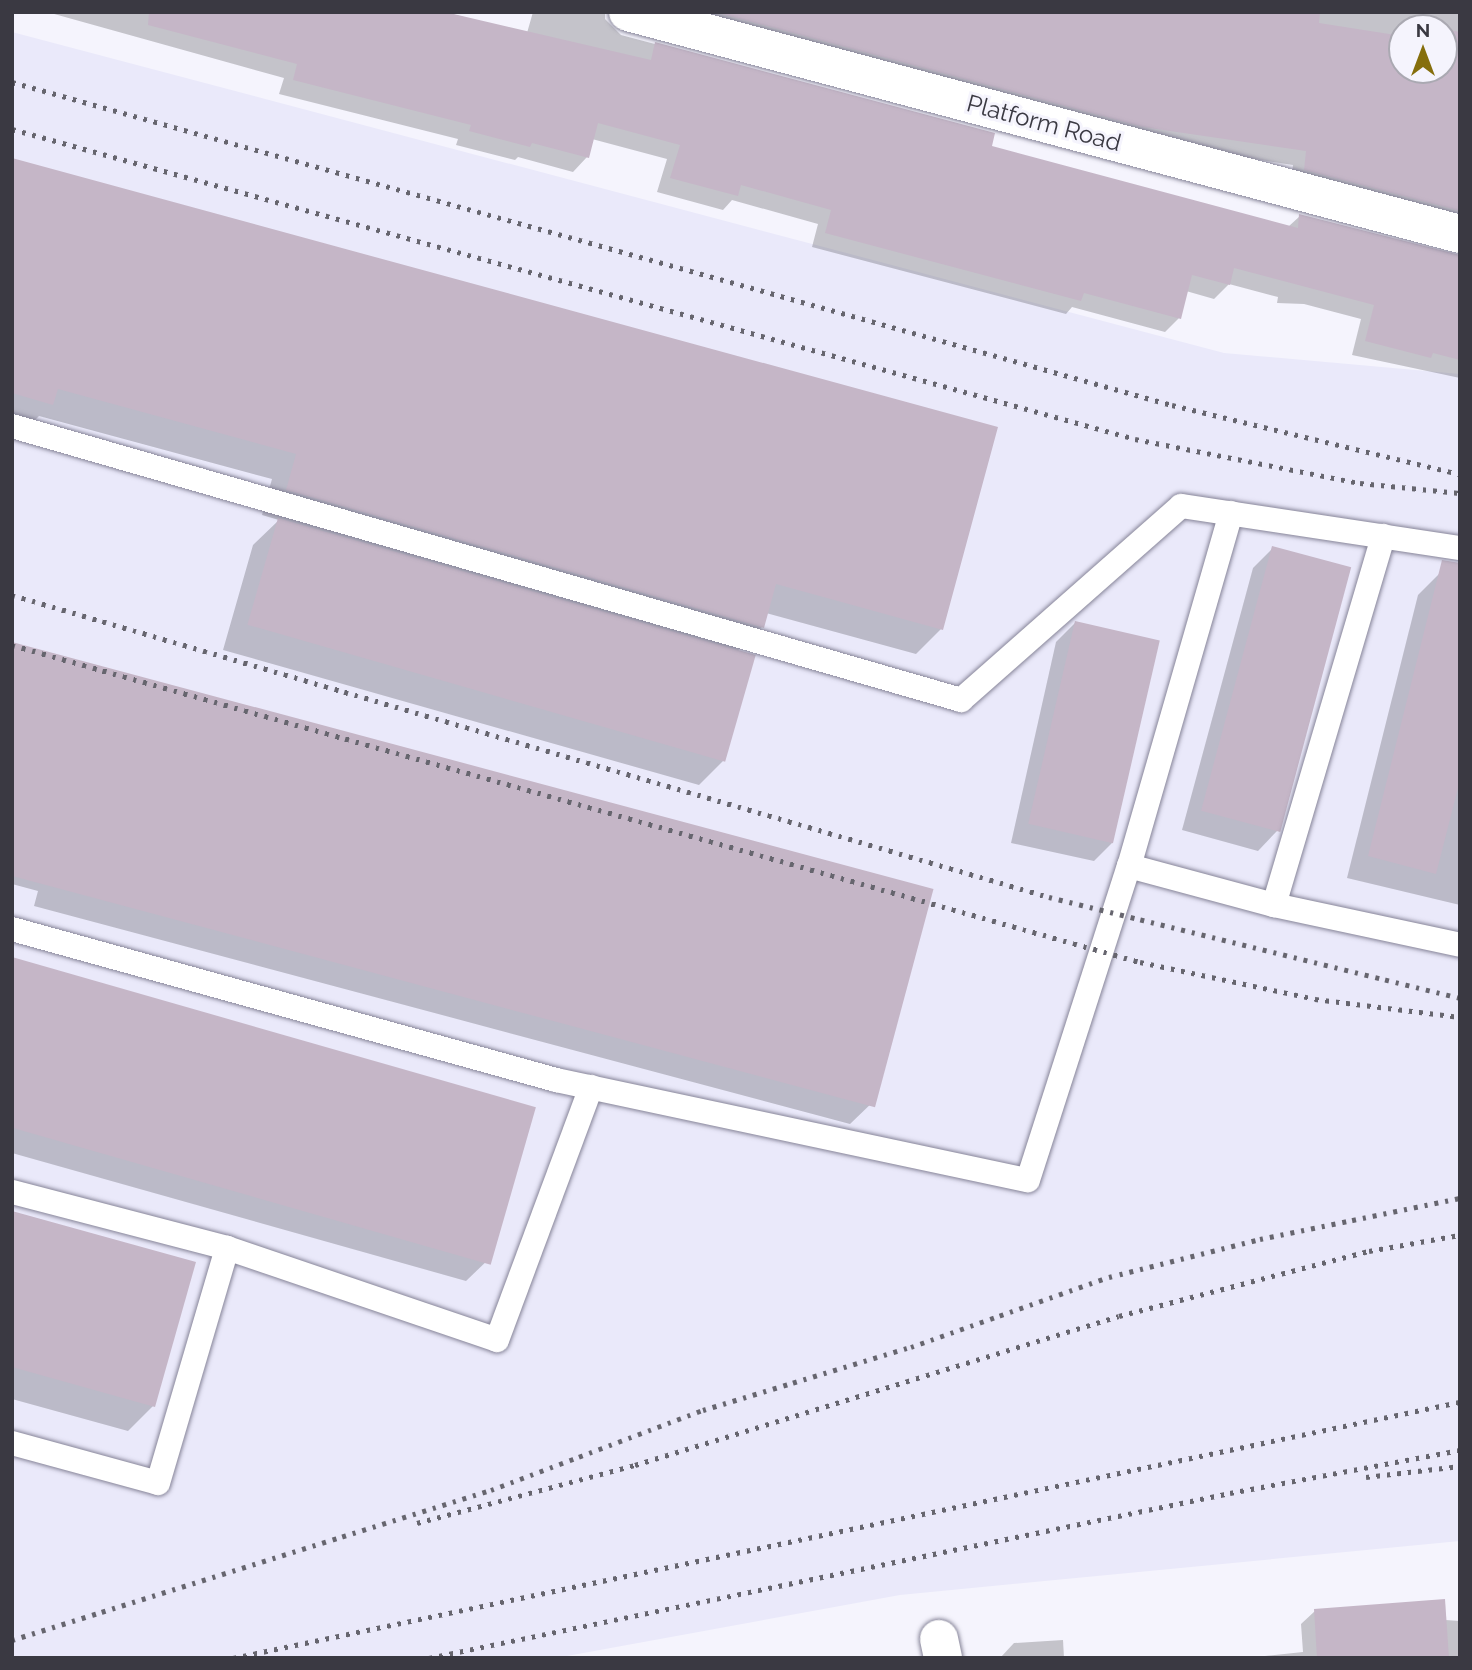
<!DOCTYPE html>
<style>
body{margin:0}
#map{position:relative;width:1472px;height:1670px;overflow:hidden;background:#f5f4fd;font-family:Raleway,sans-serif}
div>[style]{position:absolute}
.built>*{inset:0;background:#eae9fa}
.shadow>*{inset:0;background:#0003}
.building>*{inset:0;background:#c5b6c7;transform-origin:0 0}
.roads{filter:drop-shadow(0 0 2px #868498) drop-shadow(0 0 2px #868498)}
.service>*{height:24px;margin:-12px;padding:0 12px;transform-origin:12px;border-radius:12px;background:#fff}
.minor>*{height:38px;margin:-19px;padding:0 19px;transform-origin:19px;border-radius:19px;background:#fff}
.tertiary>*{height:38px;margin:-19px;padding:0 19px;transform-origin:19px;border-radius:19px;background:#fff}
.rail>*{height:5px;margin-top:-2.5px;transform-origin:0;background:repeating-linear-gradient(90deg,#66656e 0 3.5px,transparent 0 10.5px)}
span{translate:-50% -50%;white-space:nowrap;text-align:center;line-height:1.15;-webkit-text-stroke:6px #f5f4fd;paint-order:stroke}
.street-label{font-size:24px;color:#3a3942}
.frame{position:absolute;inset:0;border:14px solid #3a3942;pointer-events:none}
.north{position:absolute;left:1388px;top:14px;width:70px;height:70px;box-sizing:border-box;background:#f5f4fd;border:2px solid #aaa9b2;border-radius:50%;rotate:0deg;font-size:19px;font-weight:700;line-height:28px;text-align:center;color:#3a3942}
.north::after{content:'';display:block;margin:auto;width:24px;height:32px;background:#856e0c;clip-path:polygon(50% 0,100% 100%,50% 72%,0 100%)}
</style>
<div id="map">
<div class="built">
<div style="clip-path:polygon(12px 32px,1224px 353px,1460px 374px,1460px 1541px,900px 1595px,556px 1658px,12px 1658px)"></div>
</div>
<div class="shadow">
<div style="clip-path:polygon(47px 12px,444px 12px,527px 33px,533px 12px,605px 12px,605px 19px,621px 35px,993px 134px,990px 147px,1288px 227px,1300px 216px,1460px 269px,1460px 378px,1352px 355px,1361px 319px,1304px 304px,1277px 303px,1278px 297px,1229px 284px,1214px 299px,1186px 291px,1179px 318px,1165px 332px,1072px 307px,1066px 314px,812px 247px,818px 224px,732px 200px,723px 210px,657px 192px,667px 159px,592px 139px,587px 157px,573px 172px,518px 157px,515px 160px,456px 145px,458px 139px,279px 94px,284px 78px)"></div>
<div style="clip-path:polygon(evenodd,648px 12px,1460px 12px,1460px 226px,1291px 184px,1293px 165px,1128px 140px,648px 12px,1402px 28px,1444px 28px,1444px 70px,1402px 70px,1402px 28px)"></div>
<div style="clip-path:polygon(12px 158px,941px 629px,916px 654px,766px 613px,762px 627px,736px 652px,753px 657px,724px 760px,699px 785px,223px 650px,253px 545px,279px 520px,262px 515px,272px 479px,39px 416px,26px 429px,12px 425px)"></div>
<div style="clip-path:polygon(1273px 548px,1277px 831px,1258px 851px,1182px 830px,1253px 568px)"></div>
<div style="clip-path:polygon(1440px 573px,1460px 578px,1460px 905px,1347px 878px,1418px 595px)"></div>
<div style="clip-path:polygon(1075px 623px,1113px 842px,1094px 861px,1011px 843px,1056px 642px)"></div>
<div style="clip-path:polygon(12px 644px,876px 1099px,850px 1124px,34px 906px,38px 891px,12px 884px)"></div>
<div style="clip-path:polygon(12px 958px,492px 1256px,466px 1281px,12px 1153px)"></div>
<div style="clip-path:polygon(12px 1213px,153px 1406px,128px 1431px,12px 1399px)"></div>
<div style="clip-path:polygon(1315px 1611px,1460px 1621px,1460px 1658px,1246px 1658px,1303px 1652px,1301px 1624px)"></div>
<div style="clip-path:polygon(1063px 1640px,1064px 1658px,1000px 1658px,1014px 1643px)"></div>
</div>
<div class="building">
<div style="clip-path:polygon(149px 12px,445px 12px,651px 60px,655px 42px,995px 133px,992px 146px,1298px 228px,1299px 214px,1460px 255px,1460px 360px,1433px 353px,1431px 358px,1365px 341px,1374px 305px,1234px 268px,1230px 285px,1192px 275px,1181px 319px,1084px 293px,1081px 301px,825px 233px,831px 210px,741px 185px,738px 196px,670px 178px,680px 145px,598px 123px,589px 158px,532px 143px,530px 147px,469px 131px,471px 125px,293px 80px,297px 64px,148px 25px)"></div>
<div style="clip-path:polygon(714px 12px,1320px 12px,1319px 23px,1402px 36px,1402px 70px,1444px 70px,1444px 29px,1460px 32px,1460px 211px,1304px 170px,1306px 151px,1143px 127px)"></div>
<div style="clip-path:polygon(12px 158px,998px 427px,943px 630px,776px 584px,764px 628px,286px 490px,296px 454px,58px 389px,53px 405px,12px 393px)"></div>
<div style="left:278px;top:518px;width:497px;height:111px;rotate:16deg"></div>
<div style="left:1272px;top:546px;width:82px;height:274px;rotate:15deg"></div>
<div style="clip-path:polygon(1442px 560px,1460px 563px,1460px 780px,1436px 874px,1368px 856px)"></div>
<div style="left:1075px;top:621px;width:87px;height:208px;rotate:13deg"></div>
<div style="left:12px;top:642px;width:954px;height:226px;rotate:15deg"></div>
<div style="left:12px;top:957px;width:545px;height:164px;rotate:16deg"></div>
<div style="clip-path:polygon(12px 1211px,196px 1262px,155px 1407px,12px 1367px)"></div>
<div style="clip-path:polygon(1445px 1599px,1449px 1658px,1317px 1658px,1314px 1609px)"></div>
</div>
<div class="roads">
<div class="service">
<div style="left:12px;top:426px;width:988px;rotate:16.1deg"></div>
<div style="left:961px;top:700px;width:293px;rotate:-41.4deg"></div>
<div style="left:1181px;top:506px;width:282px;rotate:8.6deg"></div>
<div style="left:1231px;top:513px;width:367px;rotate:106.1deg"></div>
<div style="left:1129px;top:866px;width:150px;rotate:15.1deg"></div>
<div style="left:1274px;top:905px;width:385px;rotate:-73.5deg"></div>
<div style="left:1274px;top:905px;width:190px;rotate:12.1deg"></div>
<div style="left:12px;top:929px;width:565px;rotate:15.51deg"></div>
<div style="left:556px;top:1080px;width:482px;rotate:12deg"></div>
<div style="left:1028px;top:1180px;width:330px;rotate:-72.2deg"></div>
<div style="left:12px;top:1192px;width:222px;rotate:14.6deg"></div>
<div style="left:12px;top:1443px;width:151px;rotate:15.3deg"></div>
<div style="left:158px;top:1483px;width:245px;rotate:-73.6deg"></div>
<div style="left:227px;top:1248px;width:285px;rotate:18.8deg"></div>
<div style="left:497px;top:1340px;width:270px;rotate:-69.6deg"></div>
</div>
<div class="minor">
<div style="left:939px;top:1639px;width:19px;rotate:78deg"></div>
</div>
<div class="tertiary">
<div style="left:628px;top:12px;width:861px;rotate:14.94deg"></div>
</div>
</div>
<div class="rail">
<div style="left:12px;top:82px;width:1204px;rotate:15.56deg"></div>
<div style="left:1172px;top:405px;width:296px;rotate:13.5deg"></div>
<div style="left:12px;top:129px;width:1165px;rotate:15.43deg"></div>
<div style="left:1135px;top:439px;width:229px;rotate:11.1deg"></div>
<div style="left:1360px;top:483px;width:100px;rotate:5.7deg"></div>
<div style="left:12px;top:595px;width:1080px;rotate:16.24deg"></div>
<div style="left:1049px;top:897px;width:423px;rotate:13.8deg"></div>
<div style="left:12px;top:645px;width:1172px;rotate:15.7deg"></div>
<div style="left:1140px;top:962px;width:179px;rotate:11.9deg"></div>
<div style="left:1315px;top:999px;width:146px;rotate:7.1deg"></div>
<div style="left:1366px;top:1477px;width:95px;rotate:-6.7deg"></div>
<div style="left:417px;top:1523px;width:226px;rotate:-14.9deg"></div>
<div style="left:635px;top:1465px;width:506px;rotate:-17.11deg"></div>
<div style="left:1119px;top:1316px;width:258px;rotate:-14.6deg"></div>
<div style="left:1369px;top:1251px;width:92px;rotate:-10deg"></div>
<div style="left:12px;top:1640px;width:502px;rotate:-17.39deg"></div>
<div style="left:491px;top:1490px;width:227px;rotate:-20.7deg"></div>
<div style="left:703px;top:1410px;width:217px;rotate:-16.9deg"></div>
<div style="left:911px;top:1347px;width:210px;rotate:-19.5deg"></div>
<div style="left:1109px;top:1277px;width:156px;rotate:-14.1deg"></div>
<div style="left:1260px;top:1239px;width:204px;rotate:-11.6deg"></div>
<div style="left:233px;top:1658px;width:1253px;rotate:-11.79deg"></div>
<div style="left:429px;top:1658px;width:818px;rotate:-11.64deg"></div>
<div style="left:1230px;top:1493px;width:234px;rotate:-10.6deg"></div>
</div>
<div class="street-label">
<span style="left:1044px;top:123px;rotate:15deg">Platform Road</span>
</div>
<div class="frame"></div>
<div class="north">N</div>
</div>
